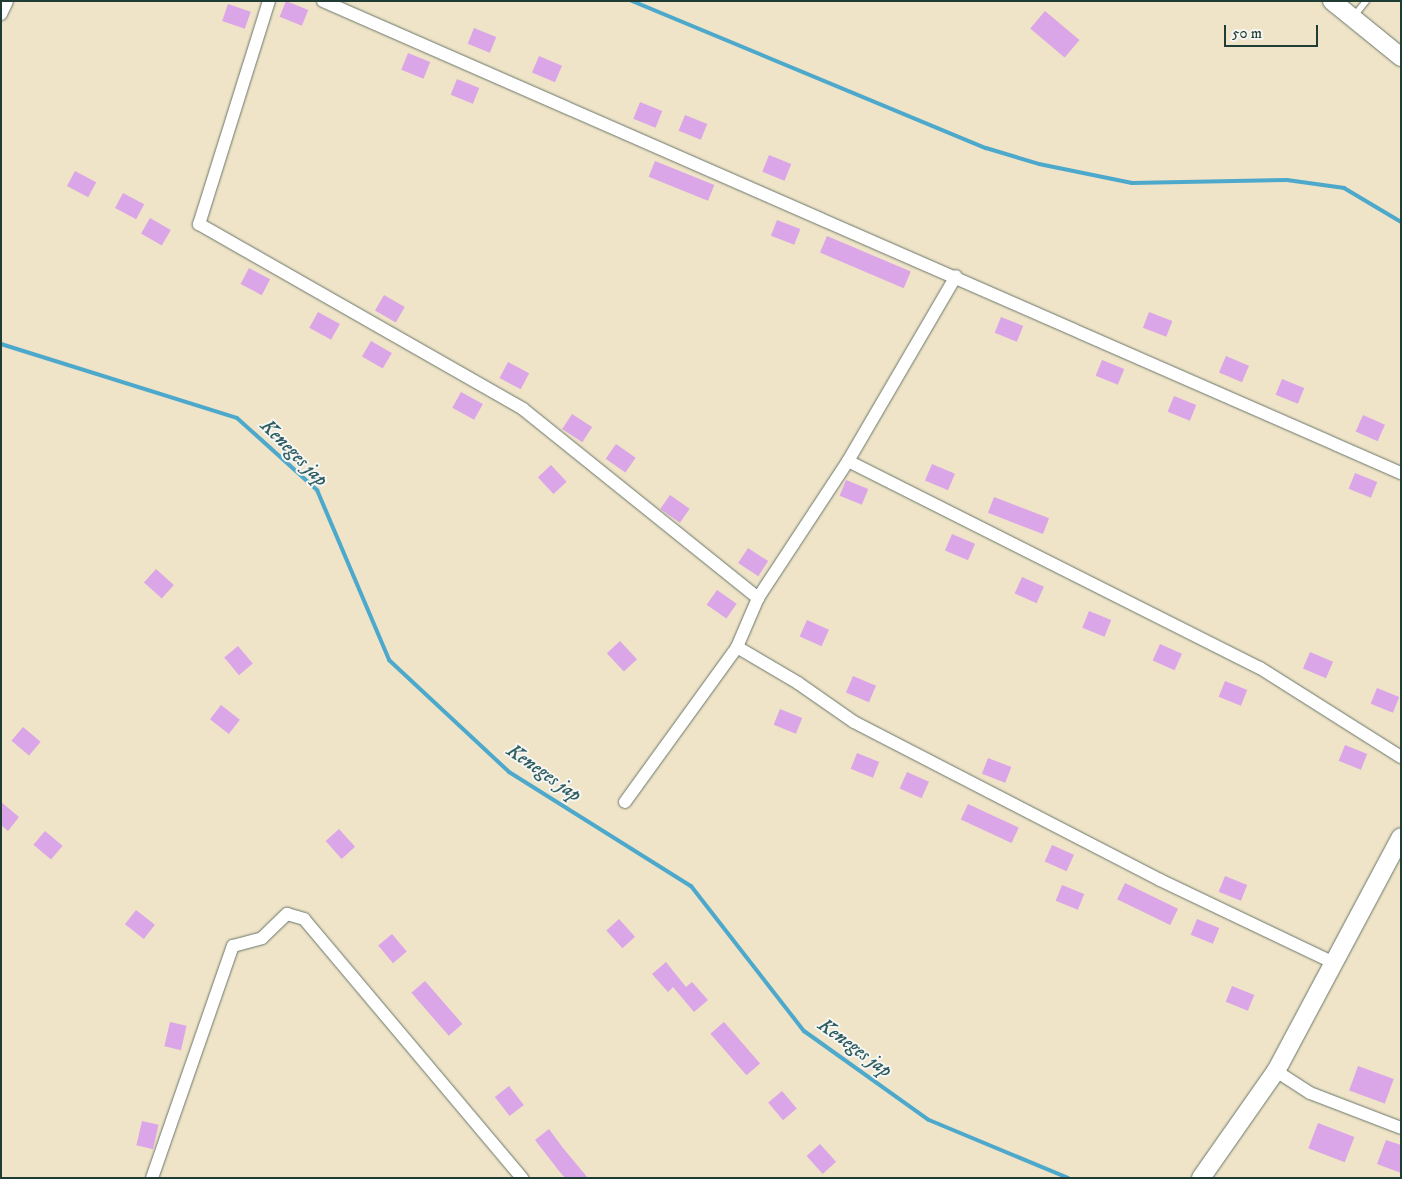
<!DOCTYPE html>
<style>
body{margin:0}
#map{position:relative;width:1402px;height:1179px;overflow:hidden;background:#efe3c8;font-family:"IM FELL DW Pica",serif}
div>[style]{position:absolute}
.stream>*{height:4px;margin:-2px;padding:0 2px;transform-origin:2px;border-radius:2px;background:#4da9cc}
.building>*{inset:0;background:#dba6e7;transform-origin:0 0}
.roads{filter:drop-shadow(0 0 1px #687768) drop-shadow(0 0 1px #687768)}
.lane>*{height:6px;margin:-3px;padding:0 3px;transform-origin:3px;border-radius:3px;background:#fff}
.street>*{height:12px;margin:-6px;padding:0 6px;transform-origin:6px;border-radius:6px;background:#fff}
.secondary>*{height:18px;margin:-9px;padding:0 9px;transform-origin:9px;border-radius:9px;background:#fff}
span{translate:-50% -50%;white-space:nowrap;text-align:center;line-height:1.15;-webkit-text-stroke:4px #f6f6f2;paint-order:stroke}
.water-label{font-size:20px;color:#2d5d62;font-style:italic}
.frame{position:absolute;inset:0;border:2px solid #1f3d34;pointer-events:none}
.scale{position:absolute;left:1224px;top:25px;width:94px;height:22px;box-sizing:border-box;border:2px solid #1f3d34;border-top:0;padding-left:6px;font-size:15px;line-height:18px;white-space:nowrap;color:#1f3d34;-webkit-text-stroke:4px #f6f6f2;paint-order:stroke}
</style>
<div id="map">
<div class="stream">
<div style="left:632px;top:1px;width:383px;rotate:22.6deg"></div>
<div style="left:986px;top:148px;width:55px;rotate:16.8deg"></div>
<div style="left:1039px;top:164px;width:95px;rotate:11.5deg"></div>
<div style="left:1132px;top:183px;width:155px;rotate:-1.1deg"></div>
<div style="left:1287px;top:180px;width:58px;rotate:8deg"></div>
<div style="left:1344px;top:188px;width:66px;rotate:30.8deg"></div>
<div style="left:1px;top:344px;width:247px;rotate:17.4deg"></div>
<div style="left:237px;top:418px;width:108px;rotate:42deg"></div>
<div style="left:317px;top:490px;width:185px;rotate:67deg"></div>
<div style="left:389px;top:660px;width:164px;rotate:43deg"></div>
<div style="left:509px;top:772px;width:215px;rotate:32.1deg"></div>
<div style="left:691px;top:886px;width:184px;rotate:52.1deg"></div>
<div style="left:804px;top:1031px;width:153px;rotate:35.5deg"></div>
<div style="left:929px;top:1120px;width:151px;rotate:22.6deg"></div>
</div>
<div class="building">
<div style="left:286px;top:1px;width:24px;height:17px;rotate:22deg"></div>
<div style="left:228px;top:4px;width:24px;height:18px;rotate:19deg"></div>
<div style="left:1045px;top:11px;width:45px;height:23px;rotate:40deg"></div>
<div style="left:474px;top:28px;width:24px;height:17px;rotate:22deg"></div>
<div style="left:408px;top:53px;width:24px;height:18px;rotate:22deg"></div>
<div style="left:539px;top:56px;width:25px;height:18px;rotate:23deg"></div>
<div style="left:457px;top:79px;width:24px;height:17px;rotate:22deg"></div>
<div style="left:640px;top:102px;width:24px;height:18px;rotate:22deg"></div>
<div style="left:685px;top:115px;width:24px;height:17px;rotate:22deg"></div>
<div style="left:769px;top:155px;width:24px;height:18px;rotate:22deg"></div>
<div style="left:655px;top:161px;width:64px;height:17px;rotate:22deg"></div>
<div style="left:75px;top:171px;width:24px;height:17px;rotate:28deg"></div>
<div style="left:123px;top:193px;width:24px;height:17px;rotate:28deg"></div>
<div style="left:150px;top:218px;width:24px;height:18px;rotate:30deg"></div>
<div style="left:777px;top:220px;width:25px;height:17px;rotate:21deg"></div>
<div style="left:827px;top:236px;width:91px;height:18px;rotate:23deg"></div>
<div style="left:249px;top:268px;width:24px;height:18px;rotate:28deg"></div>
<div style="left:384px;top:295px;width:24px;height:18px;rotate:30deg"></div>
<div style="left:318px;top:312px;width:25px;height:18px;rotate:29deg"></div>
<div style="left:1149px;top:312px;width:25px;height:17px;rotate:21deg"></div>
<div style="left:1001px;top:317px;width:24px;height:17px;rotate:22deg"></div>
<div style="left:371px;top:341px;width:24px;height:18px;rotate:30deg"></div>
<div style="left:1226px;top:356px;width:25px;height:18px;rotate:23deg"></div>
<div style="left:1102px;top:360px;width:24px;height:17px;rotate:22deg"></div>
<div style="left:508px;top:362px;width:24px;height:18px;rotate:28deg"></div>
<div style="left:1282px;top:379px;width:24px;height:17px;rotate:22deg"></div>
<div style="left:461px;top:392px;width:25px;height:18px;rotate:29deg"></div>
<div style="left:1174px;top:396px;width:24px;height:17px;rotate:22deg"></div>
<div style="left:572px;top:414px;width:24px;height:18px;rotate:33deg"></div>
<div style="left:1363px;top:415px;width:24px;height:18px;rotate:24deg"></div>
<div style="left:616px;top:444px;width:24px;height:18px;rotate:35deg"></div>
<div style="left:932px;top:464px;width:25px;height:18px;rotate:23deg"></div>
<div style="left:551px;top:465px;width:23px;height:18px;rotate:47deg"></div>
<div style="left:1355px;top:473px;width:24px;height:17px;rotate:22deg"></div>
<div style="left:846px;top:480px;width:24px;height:17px;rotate:22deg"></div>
<div style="left:670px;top:495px;width:24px;height:17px;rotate:35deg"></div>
<div style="left:994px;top:497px;width:59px;height:17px;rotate:21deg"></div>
<div style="left:952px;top:534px;width:25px;height:18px;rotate:23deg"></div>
<div style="left:748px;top:548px;width:24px;height:18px;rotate:33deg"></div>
<div style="left:156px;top:569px;width:24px;height:18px;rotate:42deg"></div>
<div style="left:1022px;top:577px;width:24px;height:18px;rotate:24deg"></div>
<div style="left:717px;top:590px;width:24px;height:18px;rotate:35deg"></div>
<div style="left:1089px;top:611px;width:24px;height:18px;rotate:22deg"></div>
<div style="left:807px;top:620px;width:24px;height:18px;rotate:24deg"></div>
<div style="left:620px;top:641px;width:25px;height:18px;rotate:47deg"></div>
<div style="left:1160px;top:644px;width:24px;height:18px;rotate:24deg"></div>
<div style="left:238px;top:646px;width:23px;height:18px;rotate:50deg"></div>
<div style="left:1310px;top:652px;width:25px;height:18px;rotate:23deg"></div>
<div style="left:853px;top:676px;width:25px;height:18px;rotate:23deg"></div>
<div style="left:1225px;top:681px;width:24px;height:17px;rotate:22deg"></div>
<div style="left:1377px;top:688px;width:24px;height:17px;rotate:22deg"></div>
<div style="left:221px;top:705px;width:24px;height:18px;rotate:38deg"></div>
<div style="left:780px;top:709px;width:24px;height:17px;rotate:22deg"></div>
<div style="left:23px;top:727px;width:23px;height:18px;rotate:40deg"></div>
<div style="left:1345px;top:745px;width:24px;height:17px;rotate:22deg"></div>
<div style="left:857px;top:753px;width:24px;height:17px;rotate:22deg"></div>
<div style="left:988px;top:758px;width:25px;height:17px;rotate:21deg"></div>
<div style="left:907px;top:772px;width:24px;height:18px;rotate:24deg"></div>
<div style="clip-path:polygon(1px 802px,19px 817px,8px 831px,1px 825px)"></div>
<div style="left:968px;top:804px;width:56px;height:17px;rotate:25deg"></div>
<div style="left:339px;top:829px;width:24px;height:18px;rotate:48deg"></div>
<div style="left:45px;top:831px;width:23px;height:18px;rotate:40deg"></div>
<div style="left:1052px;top:845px;width:24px;height:18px;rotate:24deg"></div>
<div style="left:1225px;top:876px;width:24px;height:17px;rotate:22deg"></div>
<div style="left:1125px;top:883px;width:59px;height:18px;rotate:26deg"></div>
<div style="left:1062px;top:885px;width:24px;height:17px;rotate:22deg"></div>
<div style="left:136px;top:910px;width:24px;height:18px;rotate:38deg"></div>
<div style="left:619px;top:919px;width:24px;height:17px;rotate:48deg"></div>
<div style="left:1197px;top:919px;width:24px;height:17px;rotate:22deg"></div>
<div style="left:392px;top:934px;width:23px;height:18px;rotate:50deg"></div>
<div style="clip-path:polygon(666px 962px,686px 987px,692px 982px,708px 1000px,694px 1012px,673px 987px,668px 992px,652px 974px)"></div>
<div style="left:425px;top:981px;width:57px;height:18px;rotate:49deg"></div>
<div style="left:1232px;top:986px;width:24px;height:17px;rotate:22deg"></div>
<div style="left:170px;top:1022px;width:17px;height:25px;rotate:13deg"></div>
<div style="left:724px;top:1022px;width:55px;height:18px;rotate:49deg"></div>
<div style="left:1358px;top:1066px;width:38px;height:26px;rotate:20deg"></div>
<div style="left:509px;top:1086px;width:24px;height:18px;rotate:52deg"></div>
<div style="left:782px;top:1091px;width:23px;height:18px;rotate:50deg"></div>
<div style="left:142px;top:1121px;width:17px;height:25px;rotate:13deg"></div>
<div style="left:1318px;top:1123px;width:39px;height:27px;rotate:21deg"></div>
<div style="clip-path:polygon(549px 1129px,563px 1148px,588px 1178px,565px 1178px,559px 1171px,535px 1140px)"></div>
<div style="clip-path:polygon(1386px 1140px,1401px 1145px,1401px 1173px,1377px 1164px)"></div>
<div style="left:820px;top:1144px;width:24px;height:18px;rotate:48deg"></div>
</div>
<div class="roads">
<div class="lane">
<div style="left:1354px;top:16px;width:19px;rotate:-51deg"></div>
</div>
<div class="street">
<div style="left:269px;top:1px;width:234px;rotate:107.4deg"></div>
<div style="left:199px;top:224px;width:373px;rotate:29.7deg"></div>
<div style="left:523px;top:409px;width:302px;rotate:38.8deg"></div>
<div style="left:323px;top:1px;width:1177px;rotate:23.65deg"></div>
<div style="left:1px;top:14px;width:14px;rotate:-65deg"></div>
<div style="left:848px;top:461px;width:461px;rotate:26.7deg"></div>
<div style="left:1260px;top:668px;width:167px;rotate:32.3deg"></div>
<div style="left:737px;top:647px;width:53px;rotate:-66.8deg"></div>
<div style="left:758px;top:598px;width:164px;rotate:-56.7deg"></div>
<div style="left:848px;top:461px;width:214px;rotate:-59.7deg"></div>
<div style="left:625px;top:802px;width:191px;rotate:-54.1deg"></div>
<div style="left:737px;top:647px;width:71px;rotate:30.5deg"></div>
<div style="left:798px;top:683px;width:68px;rotate:34.9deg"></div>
<div style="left:854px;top:722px;width:344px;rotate:27.3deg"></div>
<div style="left:1160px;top:880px;width:193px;rotate:25.5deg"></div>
<div style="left:1276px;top:1071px;width:40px;rotate:32.9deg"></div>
<div style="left:1310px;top:1093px;width:97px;rotate:21deg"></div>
<div style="left:152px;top:1178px;width:246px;rotate:-70.8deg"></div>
<div style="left:233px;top:946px;width:30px;rotate:-15deg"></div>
<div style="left:262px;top:938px;width:35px;rotate:-44deg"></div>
<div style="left:287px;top:914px;width:18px;rotate:16deg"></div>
<div style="left:304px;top:919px;width:339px;rotate:49.9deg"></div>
</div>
<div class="secondary">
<div style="left:1332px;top:1px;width:89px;rotate:39.1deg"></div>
<div style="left:1201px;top:1178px;width:131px;rotate:-55deg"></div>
<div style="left:1276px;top:1071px;width:265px;rotate:-61.9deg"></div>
</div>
</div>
<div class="water-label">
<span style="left:294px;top:453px;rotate:45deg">Keneges jap</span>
<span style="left:544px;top:773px;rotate:35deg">Keneges jap</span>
<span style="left:855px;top:1048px;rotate:36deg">Keneges jap</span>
</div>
<div class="frame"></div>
<div class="scale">50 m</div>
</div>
